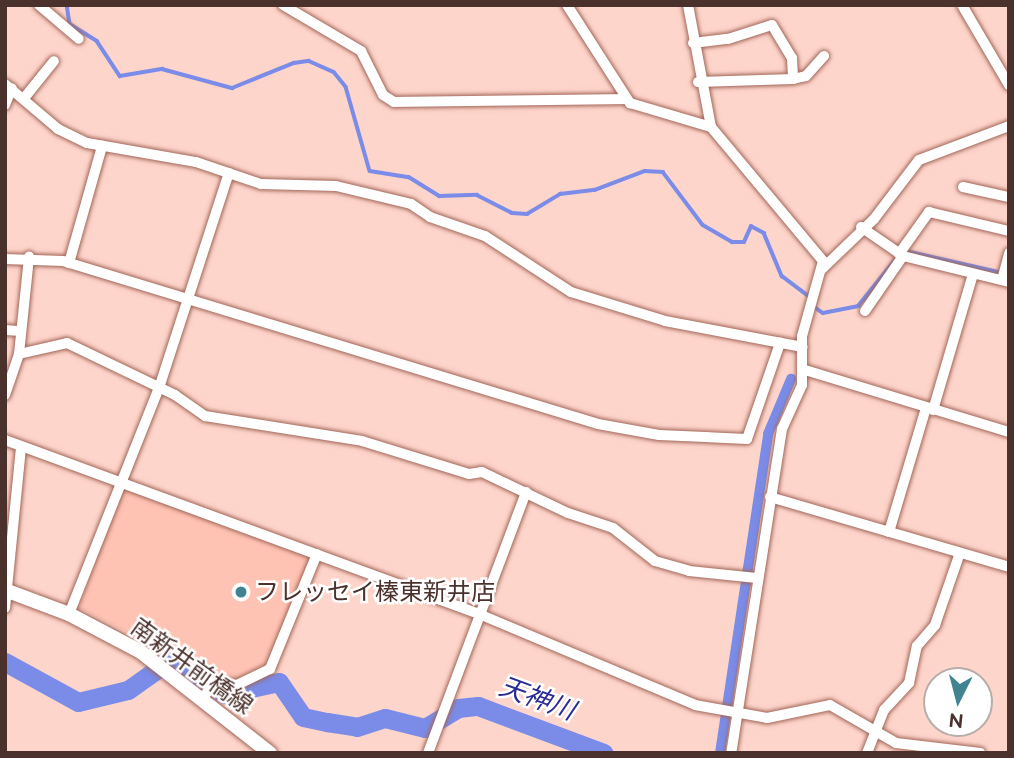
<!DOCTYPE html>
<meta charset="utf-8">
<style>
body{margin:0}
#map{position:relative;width:1014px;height:758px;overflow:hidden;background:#fed5cb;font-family:Raleway,"Noto Sans JP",sans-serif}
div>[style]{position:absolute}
.built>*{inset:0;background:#ffc3b4}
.stream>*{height:3.5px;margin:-1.75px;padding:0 1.75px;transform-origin:1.75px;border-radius:1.75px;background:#7a8ce8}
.canal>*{height:10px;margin:-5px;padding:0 5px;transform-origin:5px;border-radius:5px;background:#7a8ce8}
.river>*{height:19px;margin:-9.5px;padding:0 9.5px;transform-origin:9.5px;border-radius:9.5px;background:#7a8ce8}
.roads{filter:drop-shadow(0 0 2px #a26658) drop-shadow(0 0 2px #a26658)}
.minor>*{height:10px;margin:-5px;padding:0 5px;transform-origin:5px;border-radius:5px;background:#fff}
.major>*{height:14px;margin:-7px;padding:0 7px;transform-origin:7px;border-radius:7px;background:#fff}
.dots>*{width:19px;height:19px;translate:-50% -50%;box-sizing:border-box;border:4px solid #fff;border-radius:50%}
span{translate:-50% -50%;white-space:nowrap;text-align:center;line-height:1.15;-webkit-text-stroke:5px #fff;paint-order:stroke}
.poi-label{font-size:24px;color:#4b312b}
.left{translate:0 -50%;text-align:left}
.street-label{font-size:24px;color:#4b312b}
.water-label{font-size:26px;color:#2a2c96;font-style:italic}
.frame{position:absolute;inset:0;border:7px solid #4b312b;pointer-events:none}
.north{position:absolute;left:923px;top:667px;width:70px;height:70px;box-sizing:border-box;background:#fff;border:2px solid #b7adaa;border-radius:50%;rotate:186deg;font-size:19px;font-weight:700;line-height:28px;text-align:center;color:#4b312b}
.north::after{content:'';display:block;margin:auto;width:24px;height:32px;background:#408492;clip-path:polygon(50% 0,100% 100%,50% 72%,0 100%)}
</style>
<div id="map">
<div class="built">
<div style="clip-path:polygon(123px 489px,308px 553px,312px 558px,270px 665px,246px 679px,209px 683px,161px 649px,79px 608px)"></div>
</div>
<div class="stream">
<div style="left:67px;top:5px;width:19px;rotate:81deg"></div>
<div style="left:70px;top:24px;width:32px;rotate:32deg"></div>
<div style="left:97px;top:41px;width:42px;rotate:56.7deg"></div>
<div style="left:120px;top:76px;width:43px;rotate:-9.5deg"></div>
<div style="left:162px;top:69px;width:73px;rotate:15.2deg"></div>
<div style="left:232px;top:88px;width:67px;rotate:-22deg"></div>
<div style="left:294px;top:63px;width:15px;rotate:-8deg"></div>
<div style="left:309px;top:61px;width:27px;rotate:24deg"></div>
<div style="left:334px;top:72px;width:19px;rotate:51deg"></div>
<div style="left:346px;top:87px;width:87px;rotate:74.1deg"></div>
<div style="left:370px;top:171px;width:39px;rotate:9deg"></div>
<div style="left:409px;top:177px;width:36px;rotate:32deg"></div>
<div style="left:439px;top:196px;width:38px;rotate:-2deg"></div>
<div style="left:477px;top:195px;width:39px;rotate:27deg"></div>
<div style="left:512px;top:213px;width:15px;rotate:4deg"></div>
<div style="left:527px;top:214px;width:39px;rotate:-31deg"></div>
<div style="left:560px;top:194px;width:35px;rotate:-7deg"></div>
<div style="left:595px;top:190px;width:53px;rotate:-20.8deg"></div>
<div style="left:645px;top:171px;width:18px;rotate:3deg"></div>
<div style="left:663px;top:172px;width:66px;rotate:53deg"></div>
<div style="left:703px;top:225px;width:34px;rotate:30deg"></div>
<div style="left:732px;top:242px;width:12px"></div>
<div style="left:744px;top:242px;width:17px;rotate:-66deg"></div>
<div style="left:751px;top:226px;width:15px;rotate:28deg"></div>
<div style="left:764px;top:233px;width:47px;rotate:67.3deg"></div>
<div style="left:782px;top:276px;width:34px;rotate:37deg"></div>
<div style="left:906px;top:251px;width:99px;rotate:12.8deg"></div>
<div style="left:813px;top:306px;width:12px;rotate:35deg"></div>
<div style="left:823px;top:313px;width:36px;rotate:-11deg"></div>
<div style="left:858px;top:306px;width:65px;rotate:-51.2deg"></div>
</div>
<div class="canal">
<div style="left:720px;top:753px;width:323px;rotate:-81.4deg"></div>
<div style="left:768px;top:434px;width:60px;rotate:-67.3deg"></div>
</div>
<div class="river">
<div style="left:5px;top:662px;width:83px;rotate:28.7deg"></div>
<div style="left:78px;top:702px;width:51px;rotate:-13.5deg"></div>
<div style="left:128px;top:690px;width:50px;rotate:-35.3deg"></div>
<div style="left:169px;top:661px;width:64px;rotate:31deg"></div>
<div style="left:224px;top:694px;width:56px;rotate:-12.3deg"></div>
<div style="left:279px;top:682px;width:42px;rotate:55.6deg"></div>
<div style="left:303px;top:717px;width:25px;rotate:12deg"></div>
<div style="left:327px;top:722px;width:30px;rotate:9deg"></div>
<div style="left:357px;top:727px;width:29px;rotate:-18deg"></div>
<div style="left:385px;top:718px;width:41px;rotate:14deg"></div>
<div style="left:425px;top:728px;width:39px;rotate:-31deg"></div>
<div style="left:458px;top:708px;width:20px;rotate:-6deg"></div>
<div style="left:478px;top:706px;width:134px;rotate:20.5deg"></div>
</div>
<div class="roads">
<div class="minor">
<div style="left:39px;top:5px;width:52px;rotate:40.4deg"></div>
<div style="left:283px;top:5px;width:91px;rotate:30.5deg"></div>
<div style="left:361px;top:51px;width:49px;rotate:63.4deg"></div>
<div style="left:383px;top:95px;width:13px;rotate:32deg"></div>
<div style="left:394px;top:102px;width:231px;rotate:-0.7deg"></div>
<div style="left:567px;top:5px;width:117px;rotate:57.3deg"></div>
<div style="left:630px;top:103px;width:84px;rotate:16.5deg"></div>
<div style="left:688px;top:5px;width:124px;rotate:79.3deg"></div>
<div style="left:711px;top:127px;width:175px;rotate:50.1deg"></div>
<div style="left:823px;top:261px;width:78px;rotate:105.6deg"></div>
<div style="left:802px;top:336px;width:49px;rotate:90deg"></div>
<div style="left:802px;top:385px;width:48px;rotate:114.4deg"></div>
<div style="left:782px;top:429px;width:328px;rotate:98.9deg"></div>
<div style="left:962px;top:5px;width:93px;rotate:59.6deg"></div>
<div style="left:693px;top:43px;width:35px;rotate:-7deg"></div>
<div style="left:728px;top:39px;width:46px;rotate:-17.7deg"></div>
<div style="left:772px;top:25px;width:39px;rotate:59deg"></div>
<div style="left:792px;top:58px;width:21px;rotate:87deg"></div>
<div style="left:698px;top:82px;width:95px;rotate:-1.8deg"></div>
<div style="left:793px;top:79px;width:13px;rotate:-13deg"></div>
<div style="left:806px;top:76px;width:27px;rotate:-48deg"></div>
<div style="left:5px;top:84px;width:70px;rotate:40.3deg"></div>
<div style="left:58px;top:129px;width:32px;rotate:26deg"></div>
<div style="left:87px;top:143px;width:111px;rotate:9.9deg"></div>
<div style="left:196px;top:162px;width:69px;rotate:18.7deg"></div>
<div style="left:261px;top:184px;width:75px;rotate:1.5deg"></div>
<div style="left:336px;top:186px;width:77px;rotate:13.5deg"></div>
<div style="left:411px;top:204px;width:23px;rotate:34deg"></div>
<div style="left:430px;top:217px;width:58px;rotate:19.1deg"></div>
<div style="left:485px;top:236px;width:103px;rotate:33.1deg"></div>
<div style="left:571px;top:292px;width:98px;rotate:17.1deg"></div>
<div style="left:665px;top:321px;width:140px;rotate:10.7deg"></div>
<div style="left:25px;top:97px;width:46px;rotate:-51.1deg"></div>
<div style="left:5px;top:105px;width:18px;rotate:-68deg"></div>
<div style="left:963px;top:187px;width:47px;rotate:12.3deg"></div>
<div style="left:861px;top:227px;width:51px;rotate:34.6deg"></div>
<div style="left:903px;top:256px;width:109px;rotate:13.8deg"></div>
<div style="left:899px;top:254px;width:52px;rotate:-54.5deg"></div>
<div style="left:929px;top:212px;width:82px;rotate:13.4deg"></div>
<div style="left:5px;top:259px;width:58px;rotate:2deg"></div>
<div style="left:63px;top:261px;width:559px;rotate:16.94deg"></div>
<div style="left:598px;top:424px;width:62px;rotate:10.2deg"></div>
<div style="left:659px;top:435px;width:88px;rotate:2.6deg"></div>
<div style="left:747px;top:439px;width:102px;rotate:-71deg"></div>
<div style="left:69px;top:263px;width:122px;rotate:-74.2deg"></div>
<div style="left:822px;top:269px;width:72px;rotate:-43.9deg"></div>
<div style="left:874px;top:219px;width:74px;rotate:-52.7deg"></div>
<div style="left:919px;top:160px;width:96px;rotate:-20.7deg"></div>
<div style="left:1002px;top:280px;width:28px;rotate:-75deg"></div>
<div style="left:865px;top:311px;width:67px;rotate:-55.4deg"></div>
<div style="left:5px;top:330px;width:16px;rotate:4deg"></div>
<div style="left:19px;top:354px;width:98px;rotate:-84.1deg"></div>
<div style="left:805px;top:370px;width:213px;rotate:16.9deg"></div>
<div style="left:5px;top:395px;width:43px;rotate:-71.1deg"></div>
<div style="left:19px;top:354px;width:49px;rotate:-12.9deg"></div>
<div style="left:67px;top:343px;width:120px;rotate:25.7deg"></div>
<div style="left:175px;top:395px;width:37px;rotate:35deg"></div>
<div style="left:205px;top:416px;width:159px;rotate:9deg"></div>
<div style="left:362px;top:441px;width:112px;rotate:17.1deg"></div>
<div style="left:469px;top:474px;width:13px;rotate:-9deg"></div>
<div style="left:482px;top:472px;width:95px;rotate:25.5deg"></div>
<div style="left:568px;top:513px;width:47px;rotate:18.4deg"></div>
<div style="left:613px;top:528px;width:53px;rotate:38.2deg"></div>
<div style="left:655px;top:561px;width:35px;rotate:16deg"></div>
<div style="left:689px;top:571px;width:68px;rotate:5.9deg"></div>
<div style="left:933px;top:410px;width:142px;rotate:-73.6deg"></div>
<div style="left:5px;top:440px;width:505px;rotate:20.16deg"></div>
<div style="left:479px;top:614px;width:234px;rotate:22.8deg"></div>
<div style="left:695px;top:705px;width:73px;rotate:10.2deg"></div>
<div style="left:767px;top:718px;width:64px;rotate:-11.7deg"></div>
<div style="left:830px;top:705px;width:76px;rotate:29.9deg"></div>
<div style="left:896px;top:743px;width:85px;rotate:6.8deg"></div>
<div style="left:770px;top:497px;width:249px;rotate:16.3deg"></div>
<div style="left:889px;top:532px;width:129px;rotate:-73.4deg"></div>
<div style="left:5px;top:608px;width:162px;rotate:-84.3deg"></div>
<div style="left:69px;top:614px;width:243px;rotate:-68.3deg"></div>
<div style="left:159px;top:388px;width:226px;rotate:-72deg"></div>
<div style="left:203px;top:699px;width:20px;rotate:-60deg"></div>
<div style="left:213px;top:682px;width:24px;rotate:7deg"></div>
<div style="left:237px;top:685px;width:37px;rotate:-26deg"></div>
<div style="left:270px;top:669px;width:124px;rotate:-67.8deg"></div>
<div style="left:428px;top:753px;width:279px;rotate:-69.4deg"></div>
<div style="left:867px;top:753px;width:46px;rotate:-68.4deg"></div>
<div style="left:884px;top:710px;width:37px;rotate:-47deg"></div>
<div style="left:909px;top:683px;width:38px;rotate:-78deg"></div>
<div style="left:917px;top:646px;width:28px;rotate:-49deg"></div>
<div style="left:935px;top:625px;width:76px;rotate:-70.9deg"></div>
</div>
<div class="major">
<div style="left:5px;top:590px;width:68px;rotate:20.6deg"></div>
<div style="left:69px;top:614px;width:81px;rotate:27.8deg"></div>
<div style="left:141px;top:652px;width:164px;rotate:38.1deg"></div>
</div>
</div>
<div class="dots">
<div style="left:241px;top:592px;background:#408492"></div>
</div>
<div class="poi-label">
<span class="left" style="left:255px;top:592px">フレッセイ榛東新井店</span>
</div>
<div class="street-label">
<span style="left:192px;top:666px;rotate:36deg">南新井前橋線</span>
</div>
<div class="water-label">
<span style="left:537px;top:699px;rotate:20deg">天神川</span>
</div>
<div class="frame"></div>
<div class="north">N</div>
</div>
